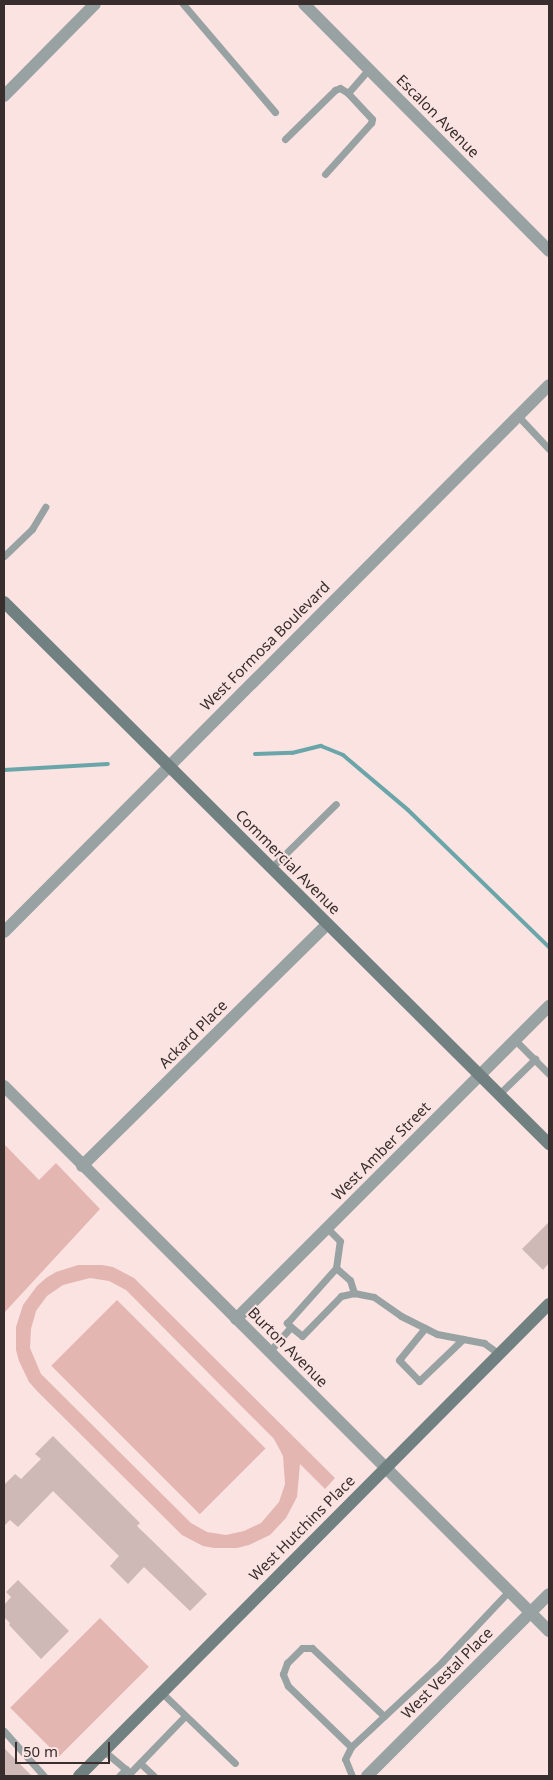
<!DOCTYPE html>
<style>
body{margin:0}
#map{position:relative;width:553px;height:1780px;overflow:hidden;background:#fae3e1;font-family:"Noto Sans",sans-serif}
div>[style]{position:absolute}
.green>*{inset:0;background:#e4b6b2;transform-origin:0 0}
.stream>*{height:4px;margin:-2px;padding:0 2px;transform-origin:2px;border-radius:2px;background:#6aa5a9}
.building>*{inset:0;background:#ceb9b6}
.lane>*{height:7px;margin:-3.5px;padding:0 3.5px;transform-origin:3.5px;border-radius:3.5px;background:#98a2a2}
.street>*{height:12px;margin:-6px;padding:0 6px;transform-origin:6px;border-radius:6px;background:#98a2a2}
.secondary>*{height:12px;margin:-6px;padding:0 6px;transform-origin:6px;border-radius:6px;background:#718080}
span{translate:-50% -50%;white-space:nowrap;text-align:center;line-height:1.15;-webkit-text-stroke:4px #fae3e1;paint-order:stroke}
.street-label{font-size:15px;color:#372e2d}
.frame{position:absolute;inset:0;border:5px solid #372e2d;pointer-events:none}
.scale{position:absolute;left:15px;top:1742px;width:95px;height:22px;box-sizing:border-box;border:2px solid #372e2d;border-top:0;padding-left:6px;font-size:15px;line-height:18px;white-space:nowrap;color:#372e2d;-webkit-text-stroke:4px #fae3e1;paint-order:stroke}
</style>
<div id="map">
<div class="green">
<div style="clip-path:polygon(4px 1144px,39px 1180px,56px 1163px,100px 1209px,4px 1313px)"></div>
<div style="clip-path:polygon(evenodd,78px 1265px,102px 1265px,113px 1267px,134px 1278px,335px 1478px,325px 1489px,300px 1464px,297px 1497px,286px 1518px,270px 1535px,249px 1545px,237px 1548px,214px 1548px,203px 1546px,182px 1535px,37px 1391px,29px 1382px,19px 1361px,16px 1350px,16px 1327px,23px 1305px,37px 1286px,46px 1278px,56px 1272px,78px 1265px,90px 1278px,109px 1281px,126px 1290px,274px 1439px,283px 1456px,285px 1484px,279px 1502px,261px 1523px,244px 1531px,226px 1535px,207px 1532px,191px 1523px,41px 1374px,30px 1348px,31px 1329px,36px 1311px,47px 1296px,63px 1285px,90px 1278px)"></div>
<div style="left:117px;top:1300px;width:210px;height:93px;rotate:45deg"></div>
<div style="left:100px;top:1618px;width:69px;height:127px;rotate:45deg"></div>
</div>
<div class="stream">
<div style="left:255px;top:754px;width:37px;rotate:-2deg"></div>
<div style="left:292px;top:753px;width:30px;rotate:-14deg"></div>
<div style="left:321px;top:746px;width:24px;rotate:22deg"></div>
<div style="left:343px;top:755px;width:85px;rotate:40.2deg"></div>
<div style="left:408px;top:810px;width:197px;rotate:44.2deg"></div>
<div style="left:4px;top:770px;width:104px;rotate:-3.3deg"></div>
</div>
<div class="building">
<div style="clip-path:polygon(549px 1222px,549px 1263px,543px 1270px,522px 1249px)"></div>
<div style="clip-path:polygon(53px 1436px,140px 1523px,137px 1526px,207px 1594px,190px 1611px,144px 1567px,128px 1584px,110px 1566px,119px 1556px,53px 1491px,18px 1527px,10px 1520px,4px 1526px,4px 1485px,15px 1474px,21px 1479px,41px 1459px,35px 1454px)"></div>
<div style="clip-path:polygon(18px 1580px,69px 1631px,41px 1659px,9px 1625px,10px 1623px,4px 1617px,4px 1605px,11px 1597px,6px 1592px)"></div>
<div style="clip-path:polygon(4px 1748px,32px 1776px,4px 1776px)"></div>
</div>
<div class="lane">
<div style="left:183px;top:4px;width:142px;rotate:49.6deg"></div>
<div style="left:285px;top:139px;width:70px;rotate:-44.4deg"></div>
<div style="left:335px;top:90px;width:5px;rotate:-22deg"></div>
<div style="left:340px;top:88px;width:9px;rotate:32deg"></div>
<div style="left:325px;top:174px;width:69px;rotate:-48deg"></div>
<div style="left:371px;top:123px;width:4px;rotate:-76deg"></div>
<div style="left:372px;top:119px;width:35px;rotate:-133deg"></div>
<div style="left:348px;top:93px;width:32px;rotate:-49deg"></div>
<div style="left:518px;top:416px;width:45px;rotate:46.8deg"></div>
<div style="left:4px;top:556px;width:39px;rotate:-44deg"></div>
<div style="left:32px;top:529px;width:26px;rotate:-59deg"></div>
<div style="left:271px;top:868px;width:91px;rotate:-44.6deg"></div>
<div style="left:515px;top:1040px;width:48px;rotate:45deg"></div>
<div style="left:498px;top:1095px;width:52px;rotate:-44.2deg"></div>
<div style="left:336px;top:1268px;width:18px;rotate:41deg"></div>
<div style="left:350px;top:1280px;width:14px;rotate:73deg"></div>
<div style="left:291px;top:1327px;width:6px;rotate:-135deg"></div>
<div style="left:287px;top:1323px;width:74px;rotate:-48.3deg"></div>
<div style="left:336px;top:1268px;width:27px;rotate:-82deg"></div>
<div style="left:340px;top:1241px;width:18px;rotate:-135deg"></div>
<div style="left:425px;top:1328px;width:41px;rotate:129.1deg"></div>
<div style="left:399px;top:1360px;width:29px;rotate:46deg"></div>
<div style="left:419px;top:1381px;width:61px;rotate:-43.7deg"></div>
<div style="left:269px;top:1352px;width:33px;rotate:-49deg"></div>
<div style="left:291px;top:1327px;width:14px;rotate:39deg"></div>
<div style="left:302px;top:1336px;width:56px;rotate:-45.7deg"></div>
<div style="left:341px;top:1296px;width:13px;rotate:-13deg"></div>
<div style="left:354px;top:1293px;width:20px;rotate:11deg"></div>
<div style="left:374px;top:1297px;width:33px;rotate:35deg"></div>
<div style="left:401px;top:1316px;width:40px;rotate:26.6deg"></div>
<div style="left:437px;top:1334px;width:48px;rotate:10.8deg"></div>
<div style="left:484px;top:1343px;width:19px;rotate:36deg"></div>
<div style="left:162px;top:1693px;width:101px;rotate:43.8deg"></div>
<div style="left:4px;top:1731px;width:60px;rotate:48.4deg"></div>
<div style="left:351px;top:1747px;width:88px;rotate:-135.9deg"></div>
<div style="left:288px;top:1686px;width:13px;rotate:-113deg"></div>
<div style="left:283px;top:1674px;width:12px;rotate:-70deg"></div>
<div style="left:287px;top:1663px;width:21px;rotate:-45deg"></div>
<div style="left:302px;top:1648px;width:10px"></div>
<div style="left:312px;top:1648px;width:99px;rotate:43.4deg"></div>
<div style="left:104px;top:1751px;width:34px;rotate:40deg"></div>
<div style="left:130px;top:1773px;width:79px;rotate:-46deg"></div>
<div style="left:140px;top:1763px;width:19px;rotate:43deg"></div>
<div style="left:119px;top:1776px;width:10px;rotate:-45deg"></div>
<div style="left:352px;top:1776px;width:18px;rotate:-112deg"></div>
<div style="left:345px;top:1759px;width:13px;rotate:-63deg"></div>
<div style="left:351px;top:1747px;width:125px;rotate:-43deg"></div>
<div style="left:442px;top:1662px;width:98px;rotate:-46.7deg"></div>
</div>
<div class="street">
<div style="left:304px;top:4px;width:348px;rotate:45.2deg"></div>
<div style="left:4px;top:96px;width:129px;rotate:-45.3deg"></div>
<div style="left:4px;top:932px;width:772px;rotate:-45.1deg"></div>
<div style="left:4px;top:1086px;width:771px;rotate:45deg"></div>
<div style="left:82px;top:1166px;width:343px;rotate:-44.6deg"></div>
<div style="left:236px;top:1319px;width:443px;rotate:-45deg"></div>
<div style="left:367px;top:1776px;width:257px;rotate:-45deg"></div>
</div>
<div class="secondary">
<div style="left:4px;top:602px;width:769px;rotate:44.84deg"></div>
<div style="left:79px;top:1776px;width:666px;rotate:-45.12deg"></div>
</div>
<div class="street-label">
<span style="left:438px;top:116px;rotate:45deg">Escalon Avenue</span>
<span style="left:265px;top:646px;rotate:-45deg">West Formosa Boulevard</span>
<span style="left:288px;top:862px;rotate:45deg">Commercial Avenue</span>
<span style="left:193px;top:1034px;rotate:-45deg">Ackard Place</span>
<span style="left:381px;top:1151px;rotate:-45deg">West Amber Street</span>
<span style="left:288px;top:1347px;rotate:45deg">Burton Avenue</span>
<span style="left:302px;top:1528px;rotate:-45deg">West Hutchins Place</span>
<span style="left:447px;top:1673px;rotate:-45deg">West Vestal Place</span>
</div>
<div class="frame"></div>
<div class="scale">50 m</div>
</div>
